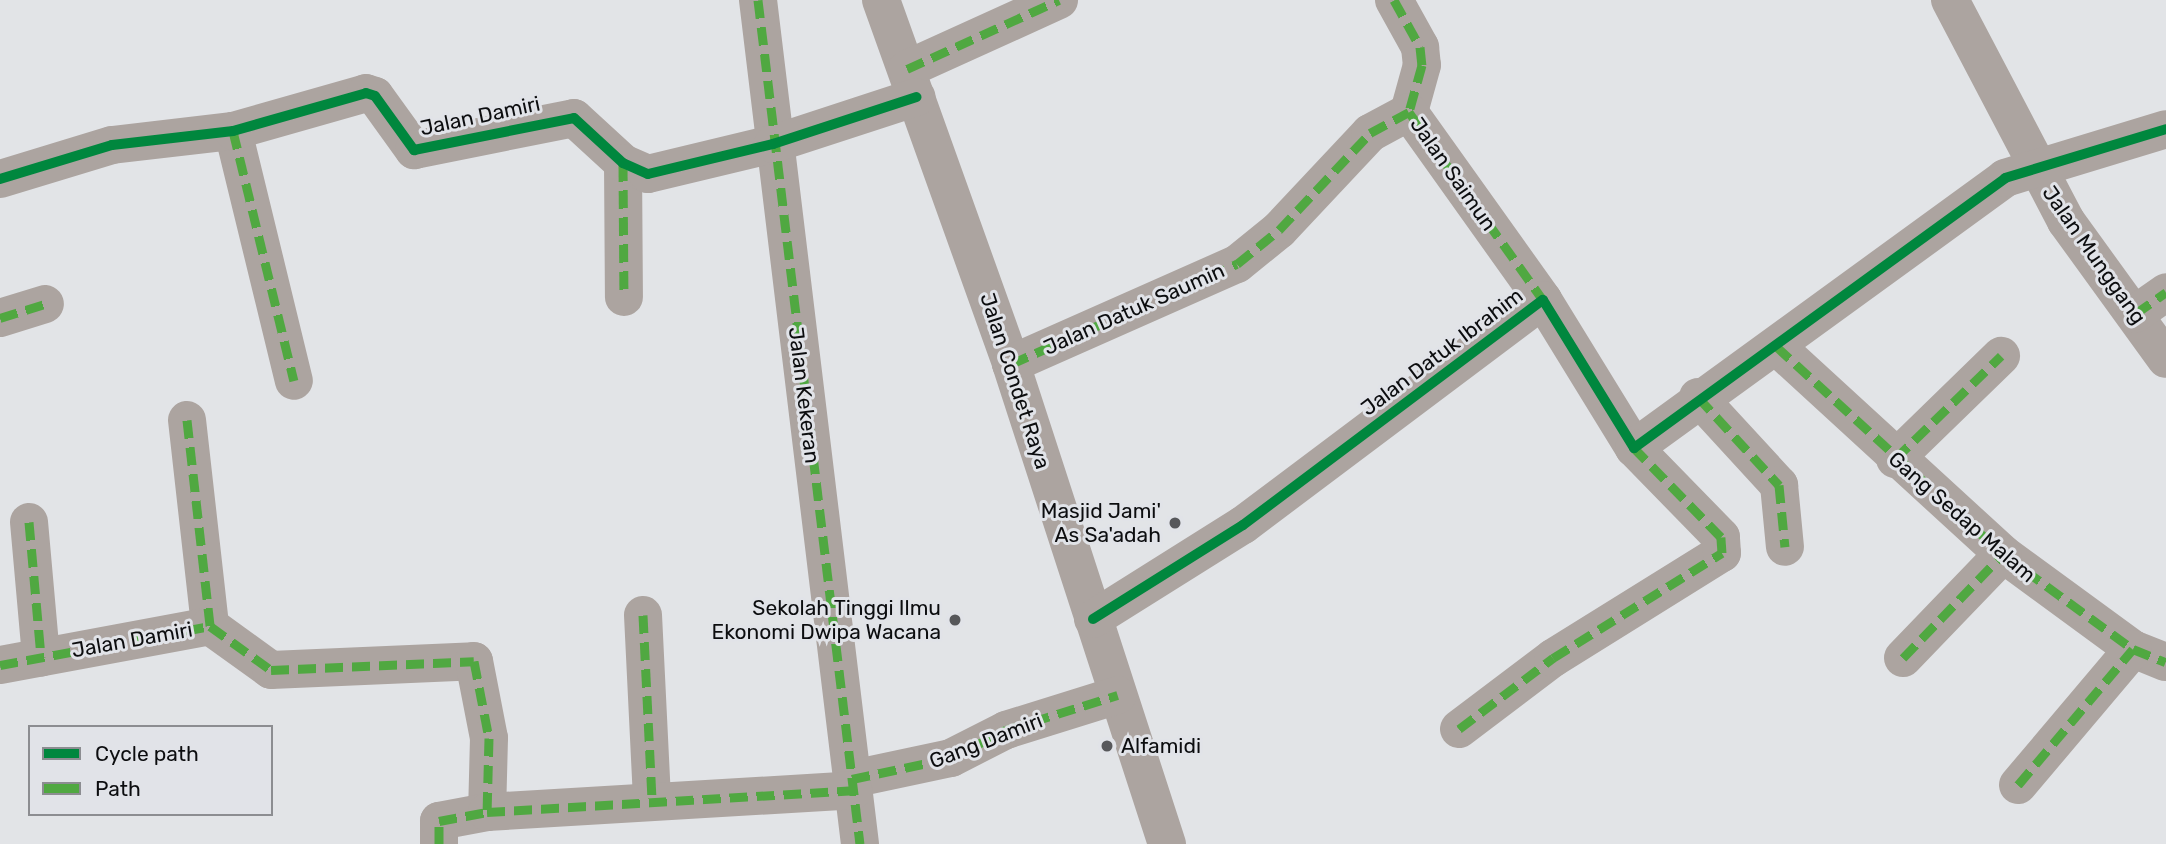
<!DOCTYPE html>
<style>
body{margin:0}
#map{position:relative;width:2166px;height:844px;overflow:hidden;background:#e2e4e7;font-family:Rubik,sans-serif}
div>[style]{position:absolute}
.minor>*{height:38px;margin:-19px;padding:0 19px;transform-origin:19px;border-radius:19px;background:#aca4a0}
.quiet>*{height:9px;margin-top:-4.5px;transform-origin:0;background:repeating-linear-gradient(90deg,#50a841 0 18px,transparent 0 27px)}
.cycleway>*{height:10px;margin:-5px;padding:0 5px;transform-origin:5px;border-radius:5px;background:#00873e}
.dots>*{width:19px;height:19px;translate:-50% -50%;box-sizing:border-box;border:4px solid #e1e3e8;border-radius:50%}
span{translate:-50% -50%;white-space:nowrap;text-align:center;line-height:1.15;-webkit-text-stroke:6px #e1e3e8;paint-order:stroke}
.street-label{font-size:21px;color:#0c0d0f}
.poi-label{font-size:21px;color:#0c0d0f}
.right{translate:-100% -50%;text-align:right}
.left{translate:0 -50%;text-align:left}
.legend{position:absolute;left:28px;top:725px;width:245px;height:91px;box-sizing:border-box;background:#e1e3e8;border:2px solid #8c8d91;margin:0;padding:9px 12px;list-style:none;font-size:21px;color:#0c0d0f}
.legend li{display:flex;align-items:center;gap:14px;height:35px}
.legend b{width:35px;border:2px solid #8c8d91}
</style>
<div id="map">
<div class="minor">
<div style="left:758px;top:0;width:850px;rotate:83.11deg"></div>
<div style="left:881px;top:0;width:387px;rotate:70.3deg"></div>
<div style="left:1011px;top:364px;width:505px;rotate:72deg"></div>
<div style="left:1394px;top:0;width:54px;rotate:61deg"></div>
<div style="left:1420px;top:47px;width:18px;rotate:84deg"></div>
<div style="left:1422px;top:65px;width:49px;rotate:105.5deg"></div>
<div style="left:1409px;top:112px;width:231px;rotate:54.5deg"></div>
<div style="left:1950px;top:0;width:250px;rotate:62.3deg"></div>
<div style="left:2066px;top:221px;width:170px;rotate:54.1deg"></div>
<div style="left:907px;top:69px;width:167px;rotate:-24.4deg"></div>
<div style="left:233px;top:131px;width:257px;rotate:76.3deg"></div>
<div style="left:623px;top:163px;width:134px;rotate:89.6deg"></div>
<div style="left:0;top:179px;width:117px;rotate:-16.9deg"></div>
<div style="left:112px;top:145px;width:122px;rotate:-6.6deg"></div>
<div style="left:233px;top:131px;width:138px;rotate:-15.9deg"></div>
<div style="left:366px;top:93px;width:9px;rotate:18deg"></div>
<div style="left:375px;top:96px;width:67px;rotate:54.2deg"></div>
<div style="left:414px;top:150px;width:163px;rotate:-11.3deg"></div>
<div style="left:574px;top:118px;width:67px;rotate:42.6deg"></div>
<div style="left:623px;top:163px;width:27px;rotate:24deg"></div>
<div style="left:648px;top:174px;width:129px;rotate:-13.5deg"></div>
<div style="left:773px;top:144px;width:151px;rotate:-18.1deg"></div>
<div style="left:2135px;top:314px;width:38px;rotate:-35deg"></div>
<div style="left:0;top:318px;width:47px;rotate:-17.3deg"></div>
<div style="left:1776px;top:346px;width:308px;rotate:42.5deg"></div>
<div style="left:2003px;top:554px;width:161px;rotate:36.2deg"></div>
<div style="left:2133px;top:649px;width:35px;rotate:22deg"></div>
<div style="left:1011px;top:364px;width:247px;rotate:-23.9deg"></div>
<div style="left:1237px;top:264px;width:54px;rotate:-39deg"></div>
<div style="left:1279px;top:230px;width:133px;rotate:-46.8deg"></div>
<div style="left:1370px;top:133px;width:44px;rotate:-28.3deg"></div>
<div style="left:1698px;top:397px;width:120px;rotate:47.4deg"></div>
<div style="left:1779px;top:485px;width:62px;rotate:84.5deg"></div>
<div style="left:187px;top:420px;width:207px;rotate:83.6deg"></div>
<div style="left:1895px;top:459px;width:148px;rotate:-44.2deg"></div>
<div style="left:29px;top:522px;width:136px;rotate:84.9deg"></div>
<div style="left:643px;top:615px;width:185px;rotate:87.2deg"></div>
<div style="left:1093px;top:619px;width:177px;rotate:-32.1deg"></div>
<div style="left:1243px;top:525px;width:375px;rotate:-36.9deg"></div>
<div style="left:1543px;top:300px;width:174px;rotate:58.4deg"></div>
<div style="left:1634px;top:448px;width:459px;rotate:-36deg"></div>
<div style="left:2005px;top:178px;width:168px;rotate:-16.9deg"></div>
<div style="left:1903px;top:658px;width:144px;rotate:-46.1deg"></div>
<div style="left:0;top:665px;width:214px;rotate:-10.5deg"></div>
<div style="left:210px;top:626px;width:75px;rotate:35.8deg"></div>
<div style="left:271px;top:670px;width:203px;rotate:-2.5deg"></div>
<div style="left:474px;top:661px;width:78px;rotate:79deg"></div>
<div style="left:489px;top:738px;width:74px;rotate:91.5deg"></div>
<div style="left:1459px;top:729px;width:118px;rotate:-37.1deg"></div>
<div style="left:1553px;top:658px;width:199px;rotate:-31.9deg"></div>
<div style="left:1722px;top:553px;width:16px;rotate:-94deg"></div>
<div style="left:1721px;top:537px;width:124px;rotate:-134.3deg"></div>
<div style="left:852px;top:779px;width:101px;rotate:-12deg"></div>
<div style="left:951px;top:758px;width:62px;rotate:-27deg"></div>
<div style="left:1006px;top:730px;width:117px;rotate:-17.4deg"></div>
<div style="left:2018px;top:785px;width:178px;rotate:-49.8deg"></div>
<div style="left:439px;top:844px;width:23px;rotate:-90deg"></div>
<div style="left:439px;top:821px;width:49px;rotate:-10.6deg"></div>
<div style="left:487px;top:812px;width:367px;rotate:-3.4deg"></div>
</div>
<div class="quiet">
<div style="left:758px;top:0;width:850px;rotate:83.11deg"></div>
<div style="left:1394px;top:0;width:54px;rotate:61deg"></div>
<div style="left:1420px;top:47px;width:18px;rotate:84deg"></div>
<div style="left:1422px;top:65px;width:49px;rotate:105.5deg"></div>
<div style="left:1409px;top:112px;width:231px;rotate:54.5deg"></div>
<div style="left:907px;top:69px;width:167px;rotate:-24.4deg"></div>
<div style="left:238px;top:129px;width:5px;rotate:158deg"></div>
<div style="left:233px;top:131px;width:257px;rotate:76.3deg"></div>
<div style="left:623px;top:163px;width:134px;rotate:89.6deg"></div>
<div style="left:2135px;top:314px;width:38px;rotate:-35deg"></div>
<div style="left:0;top:318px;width:47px;rotate:-17.3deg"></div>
<div style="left:1776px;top:346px;width:308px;rotate:42.5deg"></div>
<div style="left:2003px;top:554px;width:161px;rotate:36.2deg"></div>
<div style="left:2133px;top:649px;width:35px;rotate:22deg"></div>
<div style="left:1011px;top:364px;width:247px;rotate:-23.9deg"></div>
<div style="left:1237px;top:264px;width:54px;rotate:-39deg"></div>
<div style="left:1279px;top:230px;width:133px;rotate:-46.8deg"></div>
<div style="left:1370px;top:133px;width:44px;rotate:-28.3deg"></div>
<div style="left:1698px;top:397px;width:120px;rotate:47.4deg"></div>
<div style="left:1779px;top:485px;width:62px;rotate:84.5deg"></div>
<div style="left:187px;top:420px;width:207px;rotate:83.6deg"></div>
<div style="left:1895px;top:459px;width:148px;rotate:-44.2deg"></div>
<div style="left:29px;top:522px;width:136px;rotate:84.9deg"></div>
<div style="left:643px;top:615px;width:185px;rotate:87.2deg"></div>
<div style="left:1903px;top:658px;width:144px;rotate:-46.1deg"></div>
<div style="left:0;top:665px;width:214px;rotate:-10.5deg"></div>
<div style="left:210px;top:626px;width:75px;rotate:35.8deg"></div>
<div style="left:271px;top:670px;width:203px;rotate:-2.5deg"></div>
<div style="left:474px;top:661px;width:78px;rotate:79deg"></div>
<div style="left:489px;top:738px;width:74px;rotate:91.5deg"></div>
<div style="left:1459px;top:729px;width:118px;rotate:-37.1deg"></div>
<div style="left:1553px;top:658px;width:199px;rotate:-31.9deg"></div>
<div style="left:1722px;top:553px;width:16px;rotate:-94deg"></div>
<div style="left:1721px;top:537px;width:124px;rotate:-134.3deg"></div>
<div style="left:852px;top:779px;width:101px;rotate:-12deg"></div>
<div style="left:951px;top:758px;width:62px;rotate:-27deg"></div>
<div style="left:1006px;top:730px;width:117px;rotate:-17.4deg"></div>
<div style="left:2018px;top:785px;width:178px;rotate:-49.8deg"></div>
<div style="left:439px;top:844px;width:23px;rotate:-90deg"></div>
<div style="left:439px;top:821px;width:49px;rotate:-10.6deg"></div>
<div style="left:487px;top:812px;width:367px;rotate:-3.4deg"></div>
</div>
<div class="cycleway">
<div style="left:0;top:179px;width:117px;rotate:-16.9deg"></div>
<div style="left:112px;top:145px;width:122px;rotate:-6.6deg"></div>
<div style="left:233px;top:131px;width:138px;rotate:-15.9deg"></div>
<div style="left:366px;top:93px;width:9px;rotate:18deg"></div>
<div style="left:375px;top:96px;width:67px;rotate:54.2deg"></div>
<div style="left:414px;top:150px;width:163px;rotate:-11.3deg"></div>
<div style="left:574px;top:118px;width:67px;rotate:42.6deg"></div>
<div style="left:623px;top:163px;width:27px;rotate:24deg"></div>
<div style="left:648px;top:174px;width:129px;rotate:-13.5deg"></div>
<div style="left:773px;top:144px;width:151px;rotate:-18.1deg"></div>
<div style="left:1093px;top:619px;width:177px;rotate:-32.1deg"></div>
<div style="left:1243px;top:525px;width:375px;rotate:-36.9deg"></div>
<div style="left:1543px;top:300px;width:174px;rotate:58.4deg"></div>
<div style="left:1634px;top:448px;width:459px;rotate:-36deg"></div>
<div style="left:2005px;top:178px;width:168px;rotate:-16.9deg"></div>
</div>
<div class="dots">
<div style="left:1175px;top:523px;background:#57585b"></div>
<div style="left:955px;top:620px;background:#57585b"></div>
<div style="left:1107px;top:746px;background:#57585b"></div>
</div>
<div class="street-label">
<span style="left:480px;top:116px;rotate:-12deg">Jalan Damiri</span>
<span style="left:1453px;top:174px;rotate:55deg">Jalan Saimun</span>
<span style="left:2094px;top:255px;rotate:55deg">Jalan Munggang</span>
<span style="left:1134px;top:309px;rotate:-24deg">Jalan Datuk Saumin</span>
<span style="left:1442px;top:352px;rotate:-37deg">Jalan Datuk Ibrahim</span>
<span style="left:1015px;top:381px;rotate:72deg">Jalan Condet Raya</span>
<span style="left:804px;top:395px;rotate:83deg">Jalan Kekeran</span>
<span style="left:1962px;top:517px;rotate:41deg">Gang Sedap Malam</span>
<span style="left:132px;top:640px;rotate:-10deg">Jalan Damiri</span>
<span style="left:986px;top:741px;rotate:-21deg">Gang Damiri</span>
</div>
<div class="poi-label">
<span class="right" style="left:1161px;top:523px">Masjid Jami'<br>As Sa'adah</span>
<span class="right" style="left:941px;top:620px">Sekolah Tinggi Ilmu<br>Ekonomi Dwipa Wacana</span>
<span class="left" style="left:1121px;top:746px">Alfamidi</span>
</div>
<ul class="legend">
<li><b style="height:9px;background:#00873e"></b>Cycle path</li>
<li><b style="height:9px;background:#50a841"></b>Path</li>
</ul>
</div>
